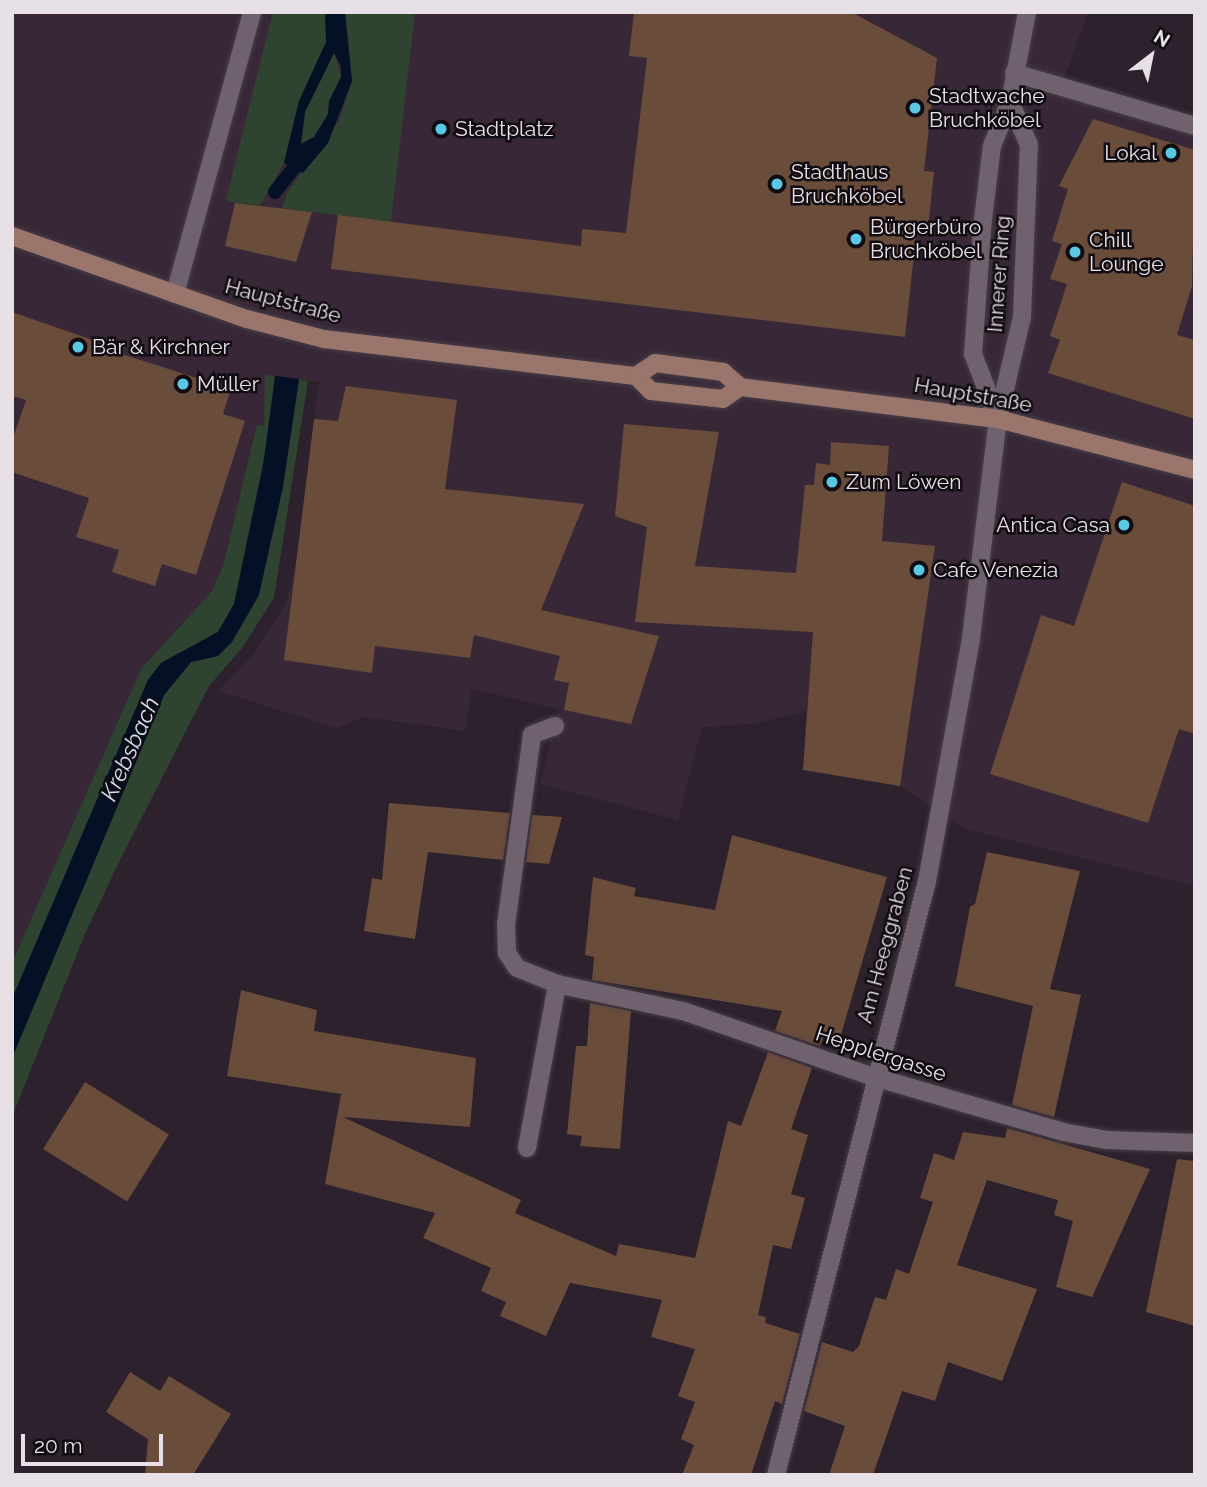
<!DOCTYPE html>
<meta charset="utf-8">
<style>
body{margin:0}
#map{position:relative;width:1207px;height:1487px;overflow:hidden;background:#2c212c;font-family:Raleway,sans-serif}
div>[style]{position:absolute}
.built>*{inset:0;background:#382837}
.green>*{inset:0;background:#2f4331}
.water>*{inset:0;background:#031025}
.stream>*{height:14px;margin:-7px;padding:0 7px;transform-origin:7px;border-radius:7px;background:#031025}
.building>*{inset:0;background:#6a4c3b;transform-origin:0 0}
.roads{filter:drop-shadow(0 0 2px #473d47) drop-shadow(0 0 2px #473d47)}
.lane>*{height:18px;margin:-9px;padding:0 9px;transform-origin:9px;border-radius:9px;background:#6f626e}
.street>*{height:18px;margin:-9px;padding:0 9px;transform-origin:9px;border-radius:9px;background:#6f626e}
.secondary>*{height:18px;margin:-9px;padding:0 9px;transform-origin:9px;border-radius:9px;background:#99756c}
.dots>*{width:19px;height:19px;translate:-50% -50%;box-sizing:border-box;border:4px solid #110c11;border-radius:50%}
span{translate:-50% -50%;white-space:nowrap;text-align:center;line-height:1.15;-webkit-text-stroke:5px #110c11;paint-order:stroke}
.poi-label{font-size:21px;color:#e8e0e7}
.left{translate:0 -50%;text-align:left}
.right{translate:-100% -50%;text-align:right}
.street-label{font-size:21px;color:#e8e0e7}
.water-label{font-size:23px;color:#d2e1f5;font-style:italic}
.frame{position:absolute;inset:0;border:14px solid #e8e0e7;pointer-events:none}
.north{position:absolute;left:1116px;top:21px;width:70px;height:70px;-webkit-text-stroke:5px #110c11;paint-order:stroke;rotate:32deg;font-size:19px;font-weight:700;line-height:28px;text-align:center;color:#e8e0e7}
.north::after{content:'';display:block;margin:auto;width:24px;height:32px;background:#e8e0e7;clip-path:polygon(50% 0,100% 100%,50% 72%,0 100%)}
.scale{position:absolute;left:21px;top:1434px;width:142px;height:32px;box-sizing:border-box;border:4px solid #e8e0e7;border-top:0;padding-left:9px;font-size:21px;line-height:24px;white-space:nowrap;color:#e8e0e7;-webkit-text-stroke:5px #110c11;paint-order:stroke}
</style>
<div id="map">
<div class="built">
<div style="clip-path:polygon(12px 12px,1088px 12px,1063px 81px,1195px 118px,1195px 886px,966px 829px,900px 786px,803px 770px,806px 711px,753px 724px,702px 727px,678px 820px,540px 784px,558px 709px,472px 689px,465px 731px,364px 717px,337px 728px,218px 691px,253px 655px,287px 601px,298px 553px,319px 382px,266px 374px,264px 427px,257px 424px,223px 566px,212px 591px,141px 669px,12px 963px)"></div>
</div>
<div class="green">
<div style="clip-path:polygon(273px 12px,325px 12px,327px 42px,299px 101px,284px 163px,260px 205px,235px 203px,226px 200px)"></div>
<div style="clip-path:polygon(345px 12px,415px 12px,391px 222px,282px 208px,287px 193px,339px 121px,352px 81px)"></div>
<div style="clip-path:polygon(334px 53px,341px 77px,329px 101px,328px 114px,314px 137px,301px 144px,305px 112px)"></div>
<div style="clip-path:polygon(265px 374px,275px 376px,270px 428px,234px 604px,218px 632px,161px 663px,148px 680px,12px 999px,12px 963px,141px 669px,212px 591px,223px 566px,257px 424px,264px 426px)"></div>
<div style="clip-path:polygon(299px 379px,308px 381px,274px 598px,242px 648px,209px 686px,119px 862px,85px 934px,12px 1117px,12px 1058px,164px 695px,191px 662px,218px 656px,291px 433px)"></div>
</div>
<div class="water">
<div style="clip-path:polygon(evenodd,325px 12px,345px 12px,352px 81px,328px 143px,303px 173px,284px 163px,299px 101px,326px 42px,325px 12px,334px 53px,341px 66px,341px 77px,329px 101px,328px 114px,314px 137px,301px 144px,305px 112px,334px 53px)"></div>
<div style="clip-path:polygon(275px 376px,299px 379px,283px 487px,259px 595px,232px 642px,218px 656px,191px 662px,164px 695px,12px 1058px,12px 999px,148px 680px,161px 663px,218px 632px,234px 604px,263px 467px)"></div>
</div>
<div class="stream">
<div style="left:275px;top:192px;width:47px;rotate:-51.9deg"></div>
</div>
<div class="building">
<div style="clip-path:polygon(634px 12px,851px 12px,937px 58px,924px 171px,934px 172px,928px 228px,917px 227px,905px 337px,331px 269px,338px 215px,581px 246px,582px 229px,626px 233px,647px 58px,629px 56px)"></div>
<div style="clip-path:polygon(1093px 119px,1195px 150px,1192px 286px,1177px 335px,1195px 340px,1195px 419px,1048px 373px,1060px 340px,1050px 336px,1067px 284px,1050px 279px,1062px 244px,1052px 241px,1068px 189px,1059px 186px)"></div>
<div style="clip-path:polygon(235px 203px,312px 212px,296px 262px,225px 246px)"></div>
<div style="clip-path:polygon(12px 312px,110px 346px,109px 350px,231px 389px,223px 414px,245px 421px,196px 575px,162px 564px,155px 586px,112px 572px,119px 550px,76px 537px,89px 498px,12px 472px,12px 441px,26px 400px,12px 396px)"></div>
<div style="clip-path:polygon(346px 386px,457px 400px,445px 489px,584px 504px,541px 610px,659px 636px,631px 724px,564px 710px,569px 683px,554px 680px,560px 656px,474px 635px,470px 658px,375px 646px,372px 673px,284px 660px,314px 419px,338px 421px)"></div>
<div style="clip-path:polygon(624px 424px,719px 432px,695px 566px,796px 573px,805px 485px,814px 485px,816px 463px,830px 465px,831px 442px,889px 446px,882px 541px,935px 546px,900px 786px,803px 770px,813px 632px,635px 622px,647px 527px,615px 516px)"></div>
<div style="clip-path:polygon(1122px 482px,1195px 506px,1195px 734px,1179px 729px,1148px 823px,990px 774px,1041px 615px,1074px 626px)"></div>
<div style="clip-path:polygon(389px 803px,510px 813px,503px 860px,428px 852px,415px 939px,364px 931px,372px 878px,382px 880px)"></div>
<div style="clip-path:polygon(532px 815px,562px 817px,549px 864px,526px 862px)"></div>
<div style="clip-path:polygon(732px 835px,887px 877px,840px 1038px,825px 1033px,820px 1046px,775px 1031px,782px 1011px,592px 980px,594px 957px,585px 955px,593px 877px,636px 888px,634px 896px,715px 910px)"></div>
<div style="clip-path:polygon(987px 852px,1080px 871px,1050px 989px,1081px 995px,1054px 1117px,1012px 1105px,1033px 1006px,955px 986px,970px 907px,975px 904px)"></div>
<div style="clip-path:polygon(241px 990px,317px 1010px,314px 1031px,476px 1058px,470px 1127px,343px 1117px,521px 1200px,515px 1213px,616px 1256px,619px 1244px,695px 1258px,728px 1121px,741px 1126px,768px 1052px,812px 1068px,791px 1129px,808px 1135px,791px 1194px,805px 1198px,791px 1249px,773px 1245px,758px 1315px,766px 1317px,765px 1323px,800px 1334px,782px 1404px,775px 1401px,751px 1475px,682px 1475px,694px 1445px,681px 1439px,695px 1402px,678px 1396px,695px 1349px,651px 1337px,662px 1300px,570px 1283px,546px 1336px,500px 1316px,506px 1302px,481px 1291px,491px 1268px,423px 1238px,435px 1213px,325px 1184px,341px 1094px,227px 1076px)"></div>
<div style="clip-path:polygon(590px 1003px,631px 1011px,620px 1149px,580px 1146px,582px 1136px,567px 1134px,576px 1046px,587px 1046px)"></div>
<div style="left:85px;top:1082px;width:99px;height:79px;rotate:32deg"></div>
<div style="clip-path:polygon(1007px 1128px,1150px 1169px,1092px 1297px,1056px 1287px,1073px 1221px,1054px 1215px,1058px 1200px,987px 1180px,957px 1265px,1037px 1289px,1002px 1381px,948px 1362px,935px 1401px,902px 1391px,873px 1475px,829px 1475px,845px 1426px,804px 1411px,822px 1342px,853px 1352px,859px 1346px,875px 1297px,886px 1300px,896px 1269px,909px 1274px,933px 1202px,920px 1198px,934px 1153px,954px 1160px,963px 1132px,1005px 1138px)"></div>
<div style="clip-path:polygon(1177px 1159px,1195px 1161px,1195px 1326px,1146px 1312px)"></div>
<div style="clip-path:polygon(130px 1372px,160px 1391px,169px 1376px,231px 1414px,193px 1475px,145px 1475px,148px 1439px,106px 1412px)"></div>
</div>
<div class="roads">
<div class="lane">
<div style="left:175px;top:294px;width:292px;rotate:-74.7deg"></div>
</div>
<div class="street">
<div style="left:1014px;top:73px;width:189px;rotate:16.3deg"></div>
<div style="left:998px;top:419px;width:70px;rotate:-111deg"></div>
<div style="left:973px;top:354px;width:135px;rotate:-85.8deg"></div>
<div style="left:983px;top:219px;width:74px;rotate:-83deg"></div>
<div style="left:992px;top:146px;width:48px;rotate:-67.8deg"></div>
<div style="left:1010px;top:102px;width:92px;rotate:-79.3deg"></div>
<div style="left:555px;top:726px;width:25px;rotate:159deg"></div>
<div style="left:532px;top:735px;width:191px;rotate:97.8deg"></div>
<div style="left:506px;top:924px;width:29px;rotate:88deg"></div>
<div style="left:507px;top:953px;width:18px;rotate:56deg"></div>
<div style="left:517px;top:968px;width:43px;rotate:21.8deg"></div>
<div style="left:557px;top:984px;width:129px;rotate:12.1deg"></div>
<div style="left:683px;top:1011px;width:202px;rotate:19.1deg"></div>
<div style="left:874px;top:1077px;width:197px;rotate:16.2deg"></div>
<div style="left:1063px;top:1132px;width:45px;rotate:10.3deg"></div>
<div style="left:1107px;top:1140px;width:88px;rotate:2deg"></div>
<div style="left:527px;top:1148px;width:167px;rotate:-79.6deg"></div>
<div style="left:776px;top:1475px;width:613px;rotate:-75.74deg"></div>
<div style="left:927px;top:881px;width:247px;rotate:-79.7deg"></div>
<div style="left:971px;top:638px;width:221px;rotate:-83deg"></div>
<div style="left:998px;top:419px;width:105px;rotate:-76.8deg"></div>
<div style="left:1022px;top:317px;width:172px;rotate:-87.7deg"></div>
<div style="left:1029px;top:145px;width:47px;rotate:-113.8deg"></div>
</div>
<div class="secondary">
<div style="left:12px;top:236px;width:249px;rotate:19.5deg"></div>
<div style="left:247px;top:319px;width:80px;rotate:14.6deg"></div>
<div style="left:324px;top:339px;width:314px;rotate:6.8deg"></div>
<div style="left:636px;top:376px;width:21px;rotate:45deg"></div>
<div style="left:651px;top:391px;width:72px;rotate:6.3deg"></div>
<div style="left:723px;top:399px;width:21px;rotate:-35deg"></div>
<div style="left:636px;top:376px;width:23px;rotate:-34deg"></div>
<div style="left:655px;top:363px;width:69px;rotate:7.5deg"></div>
<div style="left:723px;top:372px;width:23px;rotate:41deg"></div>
<div style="left:740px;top:387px;width:260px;rotate:7.1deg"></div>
<div style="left:998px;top:419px;width:203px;rotate:14.5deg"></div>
</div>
</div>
<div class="dots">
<div style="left:915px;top:108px;background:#58c8e4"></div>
<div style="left:441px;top:129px;background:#58c8e4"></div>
<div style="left:1171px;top:153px;background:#58c8e4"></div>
<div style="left:777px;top:184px;background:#58c8e4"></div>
<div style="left:856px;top:239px;background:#58c8e4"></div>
<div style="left:1075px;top:252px;background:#58c8e4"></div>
<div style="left:78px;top:347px;background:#58c8e4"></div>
<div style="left:183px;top:384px;background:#58c8e4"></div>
<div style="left:832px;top:482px;background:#58c8e4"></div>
<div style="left:1124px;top:525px;background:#58c8e4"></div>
<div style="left:919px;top:570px;background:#58c8e4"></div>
</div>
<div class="poi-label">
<span class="left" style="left:929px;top:108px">Stadtwache<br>Bruchköbel</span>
<span class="left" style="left:455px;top:129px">Stadtplatz</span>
<span class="right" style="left:1157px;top:153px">Lokal</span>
<span class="left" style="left:791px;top:184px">Stadthaus<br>Bruchköbel</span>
<span class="left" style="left:870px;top:239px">Bürgerbüro<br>Bruchköbel</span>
<span class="left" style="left:1089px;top:252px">Chill<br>Lounge</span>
<span class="left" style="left:92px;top:347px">Bär &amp; Kirchner</span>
<span class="left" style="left:197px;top:384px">Müller</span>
<span class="left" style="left:846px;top:482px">Zum Löwen</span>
<span class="right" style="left:1110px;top:525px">Antica Casa</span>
<span class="left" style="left:933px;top:570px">Cafe Venezia</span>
</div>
<div class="street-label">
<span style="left:999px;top:274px;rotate:-86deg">Innerer Ring</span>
<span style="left:283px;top:301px;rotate:15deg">Hauptstraße</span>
<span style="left:973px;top:395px;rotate:10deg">Hauptstraße</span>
<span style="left:885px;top:945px;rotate:-75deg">Am Heeggraben</span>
<span style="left:881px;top:1054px;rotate:18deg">Hepplergasse</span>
</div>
<div class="water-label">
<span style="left:130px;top:749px;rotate:-66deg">Krebsbach</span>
</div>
<div class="frame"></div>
<div class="north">N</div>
<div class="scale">20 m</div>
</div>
